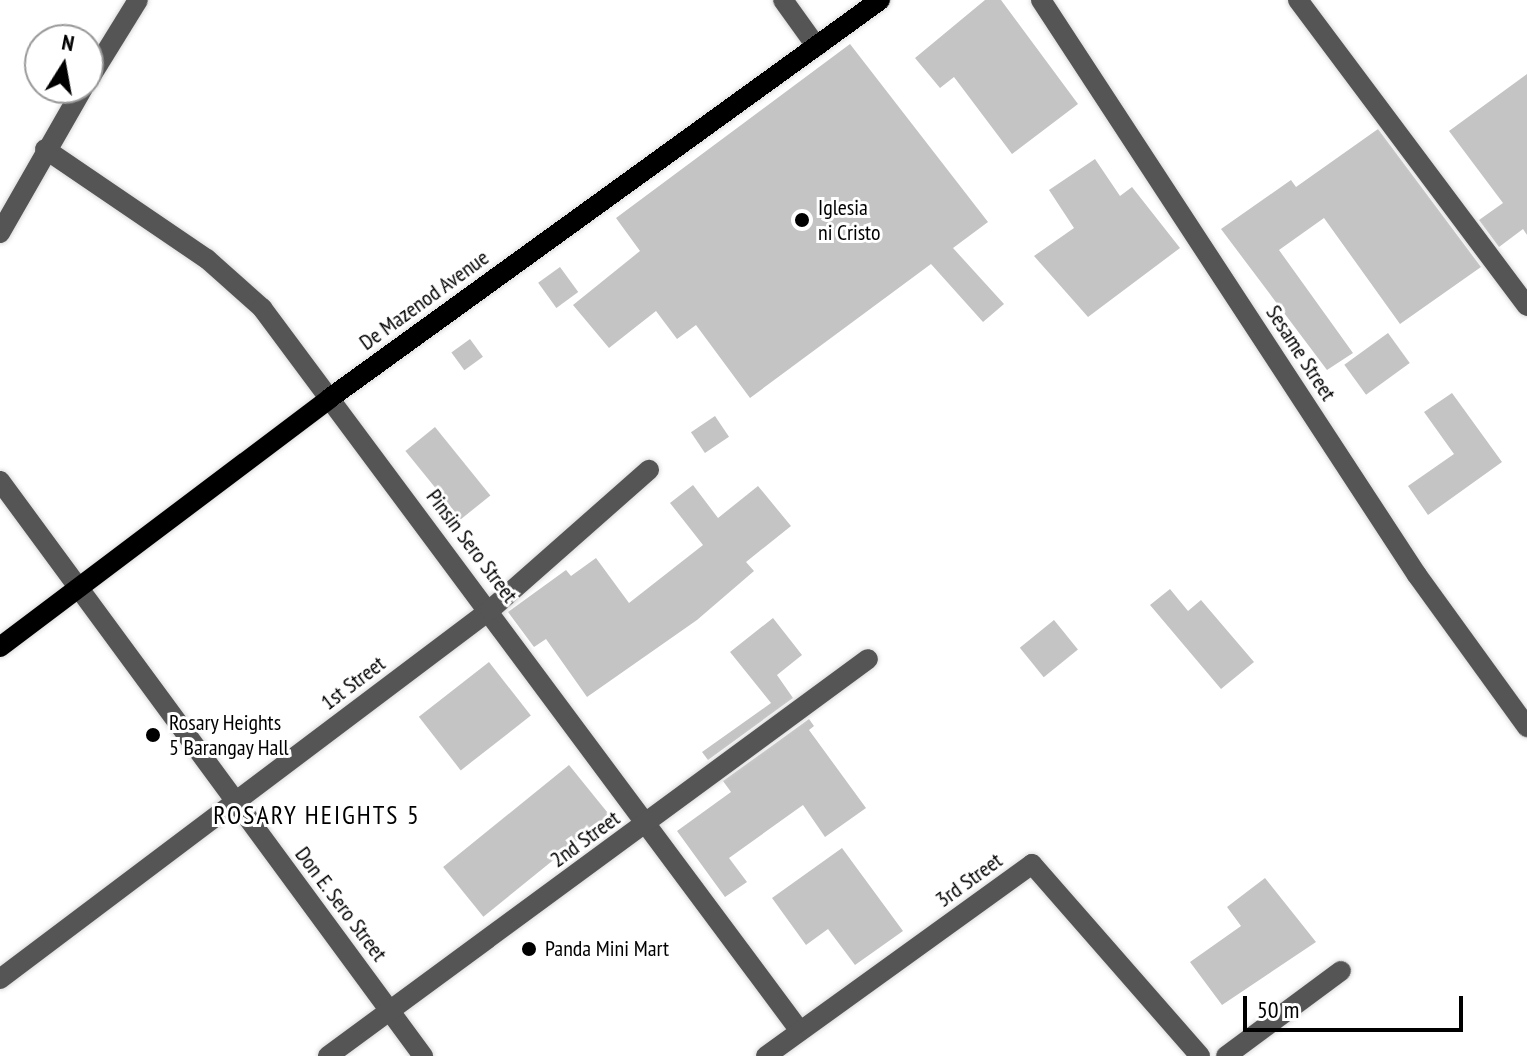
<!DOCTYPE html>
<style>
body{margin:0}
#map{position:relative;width:1527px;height:1056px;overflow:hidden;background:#fff;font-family:"PT Sans Narrow",sans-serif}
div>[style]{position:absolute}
.building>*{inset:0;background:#c4c4c4;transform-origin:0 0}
.roads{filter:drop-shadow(0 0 2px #dbdbdb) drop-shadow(0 0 2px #dbdbdb)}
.minor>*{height:20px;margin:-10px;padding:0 10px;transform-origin:10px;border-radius:10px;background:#555}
.major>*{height:20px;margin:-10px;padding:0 10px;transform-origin:10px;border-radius:10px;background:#000}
.dots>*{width:22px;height:22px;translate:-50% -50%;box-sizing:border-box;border:4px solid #fff;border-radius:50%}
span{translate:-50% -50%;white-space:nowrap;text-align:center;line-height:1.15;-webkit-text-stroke:6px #fff;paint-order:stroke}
.poi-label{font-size:22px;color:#000}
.left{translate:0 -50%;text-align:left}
.street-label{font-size:22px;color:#000}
.quarter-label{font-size:26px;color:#000;letter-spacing:2px}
.north{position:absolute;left:24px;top:24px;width:80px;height:80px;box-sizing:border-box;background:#fff;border:2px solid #999;border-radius:50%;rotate:11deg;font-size:22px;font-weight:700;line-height:32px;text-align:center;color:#000}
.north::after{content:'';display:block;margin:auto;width:28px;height:36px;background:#000;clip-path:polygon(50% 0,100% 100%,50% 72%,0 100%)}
.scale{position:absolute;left:1243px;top:996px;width:220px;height:36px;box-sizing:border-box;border:4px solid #000;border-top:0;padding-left:10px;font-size:24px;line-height:28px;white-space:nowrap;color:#000;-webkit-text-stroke:6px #fff;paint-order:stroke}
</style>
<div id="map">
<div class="building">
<div style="clip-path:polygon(985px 0,1001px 0,1078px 104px,1012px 154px,954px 77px,940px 88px,915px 58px)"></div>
<div style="clip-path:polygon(850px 44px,988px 222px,953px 248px,1004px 304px,983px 322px,931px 264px,750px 398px,696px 325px,677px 339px,656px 311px,609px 348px,573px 305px,640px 251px,616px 218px)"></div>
<div style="clip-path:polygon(1527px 74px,1527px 235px,1523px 229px,1499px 247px,1479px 220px,1503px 203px,1449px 131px)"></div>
<div style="clip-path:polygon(1378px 129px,1481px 267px,1400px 324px,1324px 218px,1279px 250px,1353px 353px,1327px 370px,1221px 229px,1291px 180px,1296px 187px)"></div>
<div style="clip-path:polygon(1095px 159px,1120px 196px,1132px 187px,1180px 248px,1088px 317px,1034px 256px,1074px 228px,1049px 190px)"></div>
<div style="left:560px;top:267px;width:31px;height:27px;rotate:54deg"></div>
<div style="left:1388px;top:333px;width:37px;height:54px;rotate:54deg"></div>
<div style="left:470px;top:339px;width:22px;height:23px;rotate:54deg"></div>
<div style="clip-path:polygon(1452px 393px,1502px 462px,1428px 515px,1408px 486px,1454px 454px,1424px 412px)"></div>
<div style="left:715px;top:416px;width:25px;height:29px;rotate:56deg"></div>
<div style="left:435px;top:427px;width:88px;height:38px;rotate:51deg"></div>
<div style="clip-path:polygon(693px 485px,718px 518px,758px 486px,791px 526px,746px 562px,754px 571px,697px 620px,587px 697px,546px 639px,534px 647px,508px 612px,566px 570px,571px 576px,596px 558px,629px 603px,703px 545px,670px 503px)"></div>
<div style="clip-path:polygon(1170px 589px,1188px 611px,1201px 600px,1254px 662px,1221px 689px,1150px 605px)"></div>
<div style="clip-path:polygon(773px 618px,802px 655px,777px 675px,793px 698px,708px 760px,702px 752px,771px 703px,730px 652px)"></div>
<div style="left:1054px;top:620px;width:38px;height:44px;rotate:51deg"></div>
<div style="left:489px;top:662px;width:68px;height:89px;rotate:52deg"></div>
<div style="clip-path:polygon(809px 719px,814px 726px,809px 730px,866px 808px,825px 837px,803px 805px,729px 858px,747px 882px,725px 897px,677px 831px,731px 792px,723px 781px)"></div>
<div style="left:569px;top:765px;width:64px;height:162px;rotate:51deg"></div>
<div style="clip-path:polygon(842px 848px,903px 931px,855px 965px,828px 929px,806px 945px,772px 898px)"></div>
<div style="clip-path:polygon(1265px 878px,1316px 942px,1222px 1005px,1190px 962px,1241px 926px,1227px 907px)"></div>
</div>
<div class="roads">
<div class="minor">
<div style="left:783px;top:0;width:57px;rotate:54.3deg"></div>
<div style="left:1041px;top:0;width:687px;rotate:56.82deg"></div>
<div style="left:1417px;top:575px;width:188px;rotate:54.1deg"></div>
<div style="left:1298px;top:0;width:382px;rotate:53.2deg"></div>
<div style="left:88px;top:81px;width:95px;rotate:-58.3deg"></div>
<div style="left:45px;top:149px;width:196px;rotate:34.2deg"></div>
<div style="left:207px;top:259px;width:74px;rotate:41.7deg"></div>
<div style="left:262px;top:308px;width:901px;rotate:53.35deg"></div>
<div style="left:0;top:233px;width:167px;rotate:-60.2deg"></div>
<div style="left:0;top:481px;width:714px;rotate:53.66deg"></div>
<div style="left:0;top:979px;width:613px;rotate:-36.98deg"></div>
<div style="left:490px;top:610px;width:212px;rotate:-41.4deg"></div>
<div style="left:328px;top:1056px;width:670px;rotate:-36.32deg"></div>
<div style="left:766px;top:1056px;width:328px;rotate:-35.8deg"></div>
<div style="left:1032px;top:864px;width:255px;rotate:48.8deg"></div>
<div style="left:1226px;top:1056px;width:143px;rotate:-36.5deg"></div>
</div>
<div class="major">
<div style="left:0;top:647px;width:413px;rotate:-37deg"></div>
<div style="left:330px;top:398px;width:679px;rotate:-35.89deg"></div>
</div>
</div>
<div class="dots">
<div style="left:802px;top:220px;background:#000"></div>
<div style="left:153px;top:735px;background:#000"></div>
<div style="left:529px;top:949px;background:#000"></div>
</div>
<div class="poi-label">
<span class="left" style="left:818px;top:220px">Iglesia<br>ni Cristo</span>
<span class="left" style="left:169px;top:735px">Rosary Heights<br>5 Barangay Hall</span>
<span class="left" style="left:545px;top:949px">Panda Mini Mart</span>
</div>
<div class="street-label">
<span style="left:424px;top:300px;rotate:-36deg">De Mazenod Avenue</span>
<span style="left:1301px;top:353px;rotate:57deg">Sesame Street</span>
<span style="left:472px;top:546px;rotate:53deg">Pinsin Sero Street</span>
<span style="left:353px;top:683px;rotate:-37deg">1st Street</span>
<span style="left:585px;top:839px;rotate:-36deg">2nd Street</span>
<span style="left:969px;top:880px;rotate:-36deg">3rd Street</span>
<span style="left:341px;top:904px;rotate:53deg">Don E. Sero Street</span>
</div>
<div class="quarter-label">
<span style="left:317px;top:815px">ROSARY HEIGHTS 5</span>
</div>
<div class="north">N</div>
<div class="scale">50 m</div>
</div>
